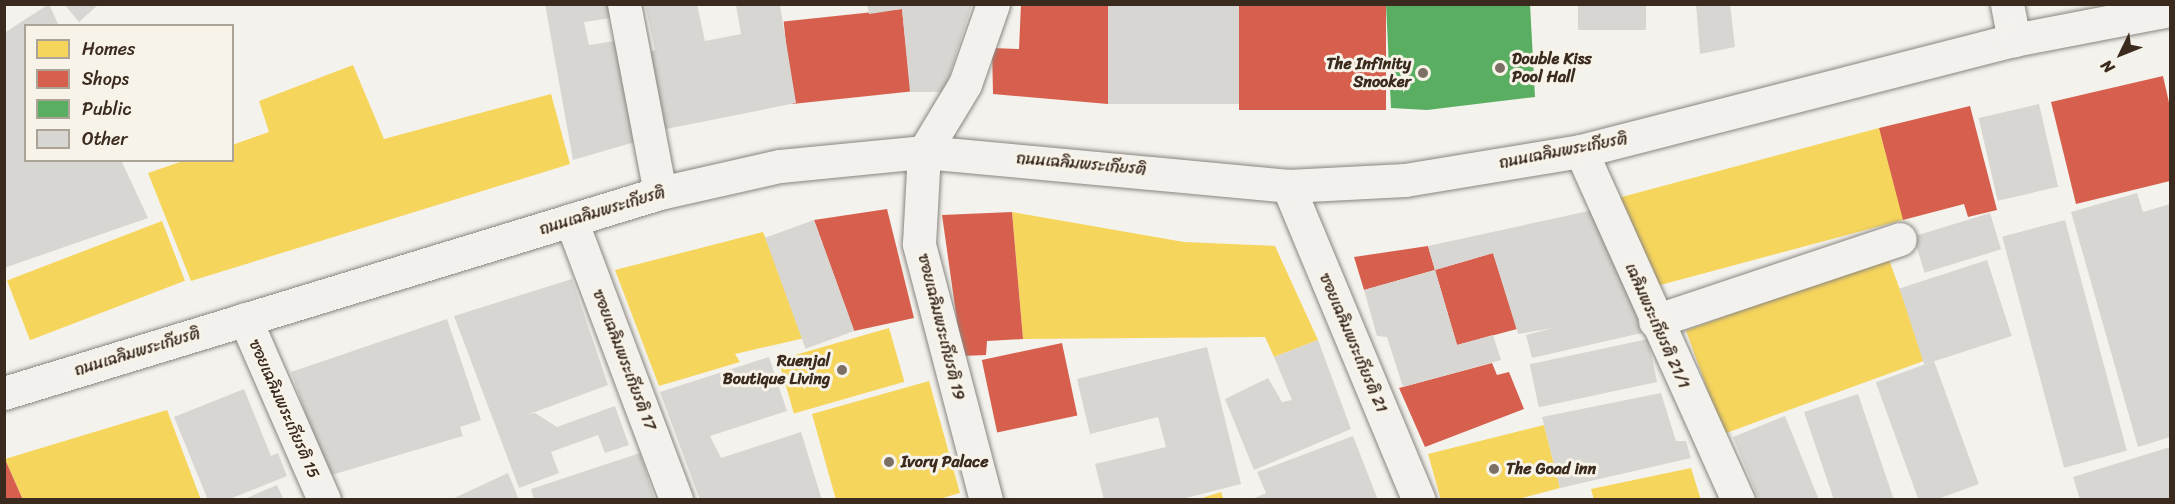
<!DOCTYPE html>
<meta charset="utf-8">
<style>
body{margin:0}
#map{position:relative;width:2175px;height:504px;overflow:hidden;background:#f4f2ec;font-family:Sriracha,"Playpen Sans Thai",sans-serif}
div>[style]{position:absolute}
.homes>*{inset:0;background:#f6d55c;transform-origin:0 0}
.shops>*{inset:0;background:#d6604d;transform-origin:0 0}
.public>*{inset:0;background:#5aae61}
.building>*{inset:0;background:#d8d6d2;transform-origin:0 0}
.roads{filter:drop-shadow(0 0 2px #898580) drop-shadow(0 0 2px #898580)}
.minor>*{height:33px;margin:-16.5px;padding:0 16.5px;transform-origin:16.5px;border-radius:16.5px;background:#f2f1ed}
.major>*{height:33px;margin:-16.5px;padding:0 16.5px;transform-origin:16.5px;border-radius:16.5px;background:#f2f1ed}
.dots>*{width:16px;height:16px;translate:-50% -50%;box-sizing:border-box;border:3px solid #f7f3e8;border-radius:50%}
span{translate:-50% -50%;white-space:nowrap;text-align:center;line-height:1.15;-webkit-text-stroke:6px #f7f3e8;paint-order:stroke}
.poi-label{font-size:16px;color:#3b2a1e;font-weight:700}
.left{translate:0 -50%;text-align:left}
.right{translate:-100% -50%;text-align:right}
.street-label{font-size:16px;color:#3b2a1e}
.frame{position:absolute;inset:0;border:6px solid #3b2a1e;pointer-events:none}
.legend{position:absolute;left:24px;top:24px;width:210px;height:138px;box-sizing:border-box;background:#f7f3e8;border:2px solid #aca397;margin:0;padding:8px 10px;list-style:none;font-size:18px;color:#3b2a1e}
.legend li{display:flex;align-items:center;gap:12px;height:30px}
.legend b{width:30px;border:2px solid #aca397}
.north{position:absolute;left:2091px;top:24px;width:60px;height:60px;-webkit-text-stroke:4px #f7f3e8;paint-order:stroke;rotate:227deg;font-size:16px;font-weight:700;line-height:24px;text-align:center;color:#3b2a1e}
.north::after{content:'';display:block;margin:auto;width:21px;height:27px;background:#3b2a1e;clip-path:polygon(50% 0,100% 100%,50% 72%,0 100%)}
</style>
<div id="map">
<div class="homes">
<div style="clip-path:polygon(353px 65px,384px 139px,551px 94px,570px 164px,191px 281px,148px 173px,186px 160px,232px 160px,232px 145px,269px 132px,259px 101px)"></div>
<div style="left:1879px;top:128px;width:95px;height:274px;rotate:75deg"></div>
<div style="clip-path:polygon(1012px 212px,1184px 242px,1275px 246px,1318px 340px,1274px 357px,1265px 337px,1023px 339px)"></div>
<div style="left:162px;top:221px;width:64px;height:166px;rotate:69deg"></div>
<div style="clip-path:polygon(763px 232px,805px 338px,735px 354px,740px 362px,659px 386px,615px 270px)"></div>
<div style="left:1888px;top:257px;width:110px;height:215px;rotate:70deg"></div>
<div style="left:889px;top:328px;width:56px;height:115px;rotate:74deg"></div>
<div style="clip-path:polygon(929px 381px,960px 493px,936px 500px,836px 500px,812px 414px)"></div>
<div style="clip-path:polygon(167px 410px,201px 500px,23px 500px,5px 459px)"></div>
<div style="clip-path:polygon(1544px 425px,1560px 488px,1515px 500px,1441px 500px,1428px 454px)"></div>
<div style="clip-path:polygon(1691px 468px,1701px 500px,1594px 500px,1591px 489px)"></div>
<div style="clip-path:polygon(1221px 492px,1224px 500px,1199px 500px,1199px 499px)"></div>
</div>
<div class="shops">
<div style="clip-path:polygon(1021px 4px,1108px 4px,1108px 104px,993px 94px,992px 48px,1019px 49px)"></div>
<div style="left:1239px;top:4px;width:147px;height:106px"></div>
<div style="left:902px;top:9px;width:83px;height:119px;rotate:84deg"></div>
<div style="clip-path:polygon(2163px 76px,2170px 107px,2170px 181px,2076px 204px,2051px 102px)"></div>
<div style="clip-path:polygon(1970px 106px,1997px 210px,1968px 217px,1964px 204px,1903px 220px,1879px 128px)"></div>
<div style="clip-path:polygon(887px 209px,914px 318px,854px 331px,814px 220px)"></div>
<div style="clip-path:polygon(1012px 212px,1023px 339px,987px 341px,986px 355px,962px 356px,942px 215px)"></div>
<div style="clip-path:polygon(1428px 246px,1435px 270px,1493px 253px,1517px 329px,1457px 345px,1435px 270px,1364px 290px,1354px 257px)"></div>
<div style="left:1062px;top:343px;width:74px;height:82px;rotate:78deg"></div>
<div style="clip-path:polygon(1492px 363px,1497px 375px,1509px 372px,1524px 409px,1425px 447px,1399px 388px)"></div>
<div style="clip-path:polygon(4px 457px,23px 500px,4px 500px)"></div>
</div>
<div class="public">
<div style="clip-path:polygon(1386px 4px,1530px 4px,1535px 97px,1427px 110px,1391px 108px)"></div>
</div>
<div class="building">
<div style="clip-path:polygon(49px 4px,59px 26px,26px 26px,26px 160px,121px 160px,148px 218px,4px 268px,4px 33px)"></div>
<div style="clip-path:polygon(64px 4px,99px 4px,79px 22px)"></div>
<div style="clip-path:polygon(545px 4px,609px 4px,611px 18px,584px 22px,589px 45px,615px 41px,635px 142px,573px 160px)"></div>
<div style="clip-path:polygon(645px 4px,697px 4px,705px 41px,741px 34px,736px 5px,780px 5px,796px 103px,661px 130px,645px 54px,655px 50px)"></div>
<div style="clip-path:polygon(867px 4px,972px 4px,944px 92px,910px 92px,902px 9px,869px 14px)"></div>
<div style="left:1108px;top:4px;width:131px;height:100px"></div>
<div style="left:1578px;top:4px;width:68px;height:26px"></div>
<div style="clip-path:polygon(1696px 4px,1730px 4px,1735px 47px,1700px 54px)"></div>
<div style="left:2039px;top:104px;width:85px;height:62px;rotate:77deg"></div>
<div style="clip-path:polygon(2137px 193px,2143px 212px,2170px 204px,2170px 437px,2138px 447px,2071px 212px)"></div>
<div style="clip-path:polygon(1598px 209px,1646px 332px,1532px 358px,1526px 335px,1553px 328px,1518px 334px,1493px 253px,1435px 270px,1428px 246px)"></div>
<div style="left:1990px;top:213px;width:38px;height:80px;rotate:73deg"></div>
<div style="left:814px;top:220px;width:118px;height:52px;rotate:70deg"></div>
<div style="left:2065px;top:220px;width:239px;height:65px;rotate:75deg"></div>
<div style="left:1987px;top:260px;width:80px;height:92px;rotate:72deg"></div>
<div style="clip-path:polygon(1435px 270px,1457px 345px,1493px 335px,1501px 360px,1403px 387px,1387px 337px,1377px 336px,1364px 290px)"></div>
<div style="clip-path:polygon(572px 279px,608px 385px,527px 415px,535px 413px,557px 427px,615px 406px,629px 445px,605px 453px,598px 435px,551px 452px,559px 473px,519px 488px,454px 316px)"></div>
<div style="clip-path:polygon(447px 319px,481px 420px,460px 427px,463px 436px,328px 476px,291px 372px)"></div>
<div style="left:1648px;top:339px;width:44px;height:121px;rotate:78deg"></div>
<div style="clip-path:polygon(1318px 340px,1351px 429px,1254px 470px,1225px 399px,1268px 378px,1282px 402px,1292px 400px,1274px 357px)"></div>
<div style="clip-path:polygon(1207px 347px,1241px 484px,1178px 500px,1104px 500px,1095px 464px,1166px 447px,1158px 417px,1090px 434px,1077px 379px)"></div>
<div style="clip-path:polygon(769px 357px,787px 411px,710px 436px,721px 458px,801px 432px,822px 500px,700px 500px,660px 392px)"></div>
<div style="left:1934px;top:361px;width:131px;height:62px;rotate:70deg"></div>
<div style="clip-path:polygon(244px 389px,271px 456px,278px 453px,287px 476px,227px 500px,208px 500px,174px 417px)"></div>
<div style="clip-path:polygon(1661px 393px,1676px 441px,1686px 441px,1691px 458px,1560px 488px,1542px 417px)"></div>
<div style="clip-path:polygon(1858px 394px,1894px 500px,1834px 500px,1804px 412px)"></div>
<div style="clip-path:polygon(1785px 416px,1819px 500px,1759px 500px,1733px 437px)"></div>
<div style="clip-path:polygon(1353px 436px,1378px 500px,1250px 500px,1266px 493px,1257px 472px)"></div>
<div style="clip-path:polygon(2170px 447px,2170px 500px,2080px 500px,2073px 477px)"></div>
<div style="clip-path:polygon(640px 453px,655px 500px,534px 500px,531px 489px)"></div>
<div style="clip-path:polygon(508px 473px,519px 500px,450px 500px)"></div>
<div style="clip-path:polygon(277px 485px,284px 500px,242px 500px)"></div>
</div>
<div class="roads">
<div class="minor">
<div style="left:624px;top:4px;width:192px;rotate:79.2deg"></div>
<div style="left:2007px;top:4px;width:37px;rotate:79deg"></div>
<div style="left:1581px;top:151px;width:383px;rotate:65.8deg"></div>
<div style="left:1288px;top:186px;width:340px;rotate:67.4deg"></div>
<div style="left:571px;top:220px;width:299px;rotate:69.4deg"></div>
<div style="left:245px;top:319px;width:197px;rotate:66.4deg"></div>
<div style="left:1655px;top:321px;width:258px;rotate:-18.5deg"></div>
<div style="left:986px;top:500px;width:265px;rotate:-104.7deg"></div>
<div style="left:919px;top:244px;width:92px;rotate:-86.9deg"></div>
<div style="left:924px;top:152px;width:79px;rotate:-58.9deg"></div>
<div style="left:965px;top:84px;width:85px;rotate:-70.7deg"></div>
</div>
<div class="major">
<div style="left:4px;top:393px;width:686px;rotate:-16.96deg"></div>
<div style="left:660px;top:193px;width:123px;rotate:-12.7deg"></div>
<div style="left:780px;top:166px;width:145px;rotate:-5.6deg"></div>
<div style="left:924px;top:152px;width:366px;rotate:5.3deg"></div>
<div style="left:1288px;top:186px;width:117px;rotate:-2.9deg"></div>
<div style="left:1405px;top:180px;width:178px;rotate:-9.4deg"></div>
<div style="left:1581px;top:151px;width:447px;rotate:-14.4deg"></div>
<div style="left:2014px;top:40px;width:159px;rotate:-10.9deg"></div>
</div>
</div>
<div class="dots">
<div style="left:1500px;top:68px;background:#7c7066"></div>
<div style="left:1423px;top:73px;background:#7c7066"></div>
<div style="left:842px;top:370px;background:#7c7066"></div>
<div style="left:889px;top:462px;background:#7c7066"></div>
<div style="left:1494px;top:469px;background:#7c7066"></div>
</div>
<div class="poi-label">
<span class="left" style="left:1512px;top:68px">Double Kiss<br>Pool Hall</span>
<span class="right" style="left:1411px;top:73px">The Infinity<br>Snooker</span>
<span class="right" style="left:830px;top:370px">Ruenjal<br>Boutique Living</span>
<span class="left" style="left:901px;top:462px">Ivory Palace</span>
<span class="left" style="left:1506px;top:469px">The Goad inn</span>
</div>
<div class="street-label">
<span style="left:1563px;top:151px;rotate:-11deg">ถนนเฉลิมพระเกียรติ</span>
<span style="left:1081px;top:164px;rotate:5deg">ถนนเฉลิมพระเกียรติ</span>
<span style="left:602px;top:211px;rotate:-17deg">ถนนเฉลิมพระเกียรติ</span>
<span style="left:1657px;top:326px;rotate:66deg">เฉลิมพระเกียรติ 21/1</span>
<span style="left:941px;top:327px;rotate:76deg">ซอยเฉลิมพระเกียรติ 19</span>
<span style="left:1353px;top:343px;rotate:67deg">ซอยเฉลิมพระเกียรติ 21</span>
<span style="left:137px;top:352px;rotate:-17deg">ถนนเฉลิมพระเกียรติ</span>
<span style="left:624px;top:360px;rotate:69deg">ซอยเฉลิมพระเกียรติ 17</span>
<span style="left:284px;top:409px;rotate:66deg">ซอยเฉลิมพระเกียรติ 15</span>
</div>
<div class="frame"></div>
<ul class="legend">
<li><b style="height:16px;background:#f6d55c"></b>Homes</li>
<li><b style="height:16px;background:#d6604d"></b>Shops</li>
<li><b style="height:16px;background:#5aae61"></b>Public</li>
<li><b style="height:16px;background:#d8d6d2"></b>Other</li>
</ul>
<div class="north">N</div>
</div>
